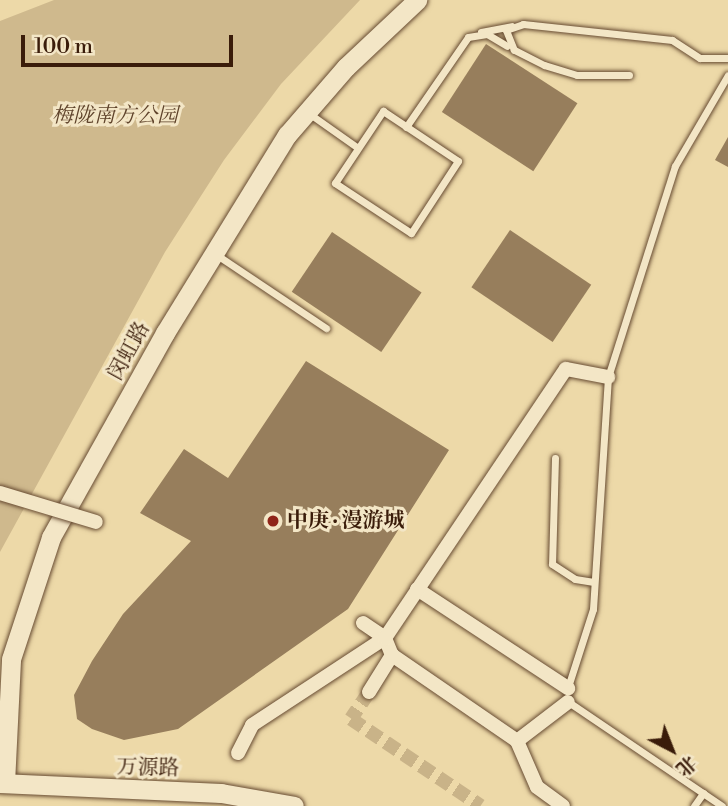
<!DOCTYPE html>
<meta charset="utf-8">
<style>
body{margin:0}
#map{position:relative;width:728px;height:806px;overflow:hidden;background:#edd9a8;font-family:"Libre Bodoni","Noto Serif SC",serif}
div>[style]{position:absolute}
.green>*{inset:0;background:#cfb98d}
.building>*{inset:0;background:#977e5c;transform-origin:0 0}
.street-tunnel>*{height:14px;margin-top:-7px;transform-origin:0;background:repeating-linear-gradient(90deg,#c9b388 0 14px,transparent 0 21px)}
.roads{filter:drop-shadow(0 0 2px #674b32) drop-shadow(0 0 2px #674b32)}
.lane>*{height:7px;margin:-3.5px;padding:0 3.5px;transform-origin:3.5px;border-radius:3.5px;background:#f3e6c6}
.street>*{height:14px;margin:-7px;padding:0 7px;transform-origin:7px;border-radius:7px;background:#f3e6c6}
.secondary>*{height:19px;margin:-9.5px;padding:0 9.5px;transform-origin:9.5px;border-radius:9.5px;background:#f3e6c6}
.bridges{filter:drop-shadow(0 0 2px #674b32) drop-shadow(0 0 2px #674b32)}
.street-bridge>*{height:14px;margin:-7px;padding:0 7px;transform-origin:7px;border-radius:7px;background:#f3e6c6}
.dots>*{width:19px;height:19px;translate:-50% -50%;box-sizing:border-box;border:4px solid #f3e6c6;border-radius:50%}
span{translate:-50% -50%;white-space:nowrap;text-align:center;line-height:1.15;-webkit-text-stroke:6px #f3e6c6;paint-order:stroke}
.park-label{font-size:21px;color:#5f432b;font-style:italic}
.street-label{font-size:21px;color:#3a1c0a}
.poi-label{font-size:21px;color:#3a1c0a;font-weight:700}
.left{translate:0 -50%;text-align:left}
.north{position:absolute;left:637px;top:715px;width:70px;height:70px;-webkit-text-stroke:5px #f3e6c6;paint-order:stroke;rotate:138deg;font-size:19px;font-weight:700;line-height:28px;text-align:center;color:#3a1c0a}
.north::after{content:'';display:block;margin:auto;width:24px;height:32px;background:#3a1c0a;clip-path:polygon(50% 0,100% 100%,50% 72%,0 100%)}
.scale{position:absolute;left:21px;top:35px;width:212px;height:32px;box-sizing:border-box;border:4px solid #3a1c0a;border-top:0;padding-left:9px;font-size:21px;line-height:24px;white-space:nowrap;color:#3a1c0a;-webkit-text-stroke:5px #f3e6c6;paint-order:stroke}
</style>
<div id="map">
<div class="green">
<div style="clip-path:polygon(54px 0,360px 0,281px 84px,224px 160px,165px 252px,0 552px,0 21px)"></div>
</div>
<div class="building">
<div style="left:486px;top:44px;width:109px;height:81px;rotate:33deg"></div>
<div style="clip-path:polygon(728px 137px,728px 167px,715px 160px)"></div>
<div style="left:510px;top:230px;width:98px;height:69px;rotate:34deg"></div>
<div style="left:332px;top:232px;width:108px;height:72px;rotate:34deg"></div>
<div style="clip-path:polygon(306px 361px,449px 450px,348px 609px,178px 729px,124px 740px,92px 729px,77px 719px,74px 695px,92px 661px,123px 614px,191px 541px,140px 513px,184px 449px,228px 478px)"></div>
</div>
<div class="street-tunnel">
<div style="left:369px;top:692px;width:32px;rotate:124deg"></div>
<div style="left:351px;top:719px;width:156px;rotate:33.8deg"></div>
</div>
<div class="roads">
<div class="lane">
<div style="left:481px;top:32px;width:31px;rotate:-11deg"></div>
<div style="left:629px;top:75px;width:52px;rotate:180deg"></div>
<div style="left:577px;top:75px;width:34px;rotate:-163deg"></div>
<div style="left:544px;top:65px;width:34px;rotate:-153deg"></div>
<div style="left:514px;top:50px;width:22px;rotate:-112deg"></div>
<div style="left:506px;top:30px;width:18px;rotate:-19deg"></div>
<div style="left:523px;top:24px;width:150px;rotate:6.1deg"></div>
<div style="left:672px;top:40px;width:33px;rotate:33deg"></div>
<div style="left:700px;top:58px;width:28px"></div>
<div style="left:383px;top:111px;width:90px;rotate:33.7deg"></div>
<div style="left:458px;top:161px;width:86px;rotate:123.1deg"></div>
<div style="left:411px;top:233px;width:91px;rotate:-146.7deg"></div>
<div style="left:335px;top:183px;width:87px;rotate:-56.3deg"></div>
<div style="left:307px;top:112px;width:62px;rotate:35.2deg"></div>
<div style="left:406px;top:127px;width:109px;rotate:-55.4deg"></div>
<div style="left:468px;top:37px;width:19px;rotate:-9deg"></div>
<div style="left:487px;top:34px;width:23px;rotate:31deg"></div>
<div style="left:214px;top:253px;width:135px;rotate:33.8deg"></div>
<div style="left:555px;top:458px;width:106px;rotate:91.6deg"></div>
<div style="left:552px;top:564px;width:27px;rotate:33deg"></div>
<div style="left:575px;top:579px;width:19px;rotate:9deg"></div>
<div style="left:567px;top:690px;width:85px;rotate:-72.2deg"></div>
<div style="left:593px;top:609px;width:232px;rotate:-86.3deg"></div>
<div style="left:608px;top:377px;width:221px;rotate:-72.4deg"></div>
<div style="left:675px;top:166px;width:105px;rotate:-59.8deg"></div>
<div style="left:567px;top:701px;width:187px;rotate:34.1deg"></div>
<div style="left:694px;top:806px;width:16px;rotate:-55deg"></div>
</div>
<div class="street">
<div style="left:417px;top:589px;width:181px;rotate:33.3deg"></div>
<div style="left:363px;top:623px;width:27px;rotate:34deg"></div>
<div style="left:385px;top:638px;width:18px;rotate:68deg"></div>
<div style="left:392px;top:655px;width:152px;rotate:34.5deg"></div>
<div style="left:517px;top:741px;width:50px;rotate:66.5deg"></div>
<div style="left:537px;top:787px;width:32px;rotate:36deg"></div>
<div style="left:369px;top:692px;width:44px;rotate:-58.1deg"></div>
<div style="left:517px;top:741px;width:64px;rotate:-37.4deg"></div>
<div style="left:238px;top:753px;width:31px;rotate:-63deg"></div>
<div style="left:252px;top:725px;width:159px;rotate:-33.2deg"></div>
<div style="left:385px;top:638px;width:324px;rotate:-56.1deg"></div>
<div style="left:566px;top:369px;width:43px;rotate:10.8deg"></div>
</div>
<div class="secondary">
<div style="left:0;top:783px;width:221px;rotate:2.6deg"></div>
<div style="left:221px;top:793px;width:74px;rotate:10.1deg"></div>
<div style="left:5px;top:783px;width:124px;rotate:-87.2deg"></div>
<div style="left:11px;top:659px;width:128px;rotate:-71.8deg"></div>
<div style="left:51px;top:537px;width:234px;rotate:-60.8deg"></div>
<div style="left:165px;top:333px;width:233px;rotate:-58.4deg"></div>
<div style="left:287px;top:135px;width:90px;rotate:-49.1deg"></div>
<div style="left:346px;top:67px;width:98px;rotate:-43.3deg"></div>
</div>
</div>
<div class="bridges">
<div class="street-bridge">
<div style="left:0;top:493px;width:100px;rotate:16.8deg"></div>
</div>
</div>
<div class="dots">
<div style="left:273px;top:521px;background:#8f2418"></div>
</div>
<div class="park-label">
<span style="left:115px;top:116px">梅陇南方公园</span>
</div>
<div class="street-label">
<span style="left:129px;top:351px;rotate:-61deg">闵虹路</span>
<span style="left:148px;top:768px;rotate:1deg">万源路</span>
</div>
<div class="poi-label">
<span class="left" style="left:287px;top:521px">中庚 · 漫游城</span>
</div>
<div class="north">北</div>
<div class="scale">100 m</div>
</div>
